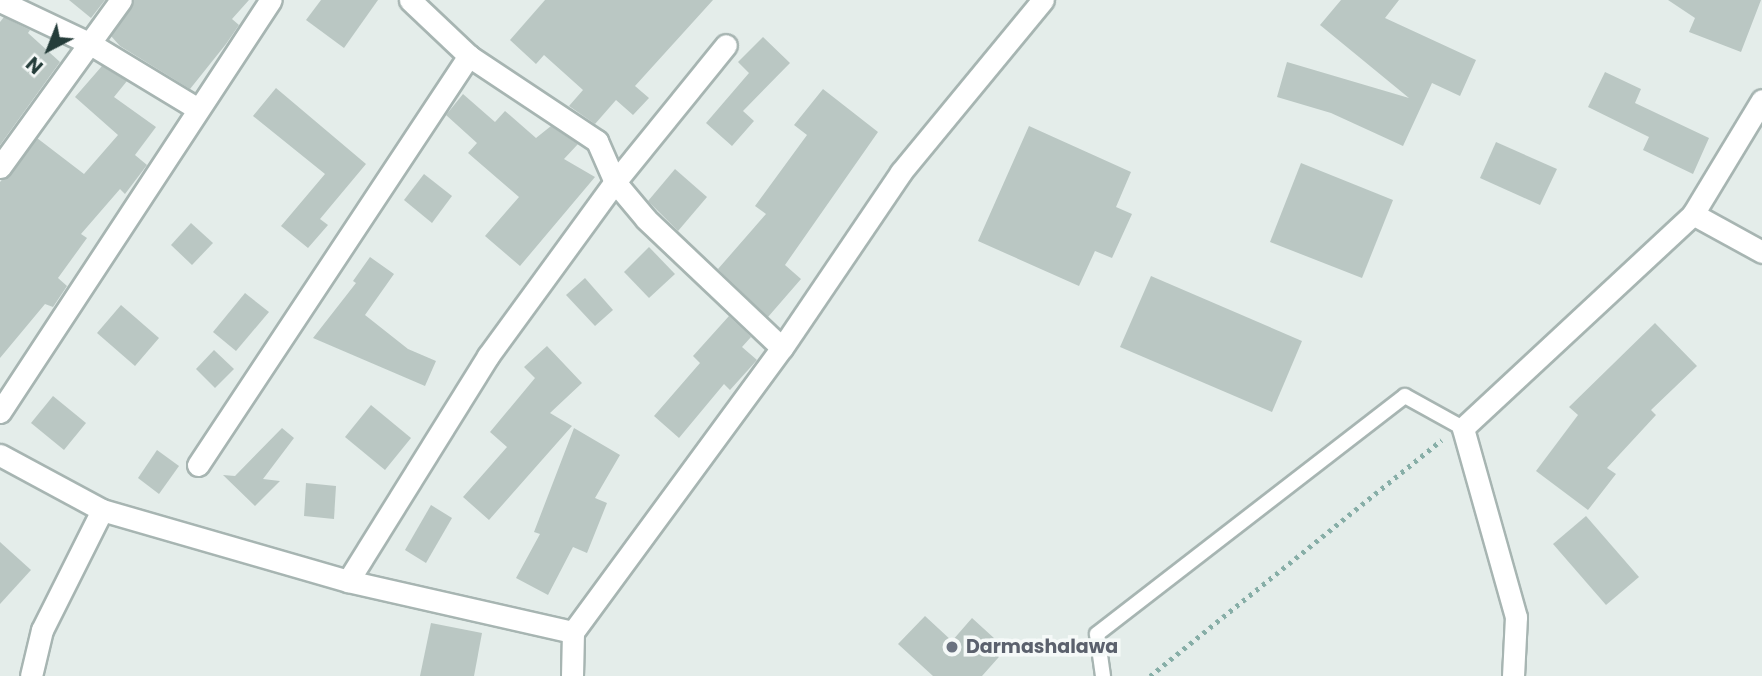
<!DOCTYPE html>
<style>
body{margin:0}
#map{position:relative;width:1762px;height:676px;overflow:hidden;background:#e4edea;font-family:Poppins,sans-serif}
div>[style]{position:absolute}
.building>*{inset:0;background:#bac7c3}
.path>*{height:4.5px;margin-top:-2.25px;transform-origin:0;background:repeating-linear-gradient(90deg,#87aea7 0 3.5px,transparent 0 8.5px)}
.roads{filter:drop-shadow(2px 0 #a7b5b2) drop-shadow(-2px 0 #a7b5b2) drop-shadow(0 2px #a7b5b2) drop-shadow(0 -2px #a7b5b2)}
.service>*{height:14px;margin:-7px;padding:0 7px;transform-origin:7px;border-radius:7px;background:#fff}
.minor>*{height:21px;margin:-10.5px;padding:0 10.5px;transform-origin:10.5px;border-radius:10.5px;background:#fff}
.tertiary>*{height:21px;margin:-10.5px;padding:0 10.5px;transform-origin:10.5px;border-radius:10.5px;background:#fff}
.dots>*{width:19px;height:19px;translate:-50% -50%;box-sizing:border-box;border:4px solid #f5f9f8;border-radius:50%}
span{translate:-50% -50%;white-space:nowrap;text-align:center;line-height:1.15;-webkit-text-stroke:7px #f5f9f8;paint-order:stroke}
.worship-label{font-size:19px;color:#5b616d;font-weight:700}
.left{translate:0 -50%;text-align:left}
.north{position:absolute;left:14px;top:14px;width:70px;height:70px;-webkit-text-stroke:5px #f5f9f8;paint-order:stroke;rotate:222deg;font-size:19px;font-weight:700;line-height:28px;text-align:center;color:#253d3a}
.north::after{content:'';display:block;margin:auto;width:24px;height:32px;background:#253d3a;clip-path:polygon(50% 0,100% 100%,50% 72%,0 100%)}
</style>
<div id="map">
<div class="building">
<i style="clip-path:polygon(69px 0,105px 0,91px 18px)"></i>
<i style="clip-path:polygon(134px 0,249px 0,232px 19px,239px 25px,226px 44px,190px 89px,120px 46px,111px 36px)"></i>
<i style="clip-path:polygon(321px 0,378px 0,344px 48px,306px 20px)"></i>
<i style="clip-path:polygon(545px 0,713px 0,635px 86px,649px 98px,633px 115px,616px 100px,595px 124px,569px 106px,583px 90px,544px 55px,536px 64px,510px 40px)"></i>
<i style="clip-path:polygon(1341px 0,1399px 0,1385px 18px,1476px 60px,1460px 96px,1432px 83px,1403px 146px,1331px 113px,1277px 97px,1287px 62px,1409px 98px,1320px 25px)"></i>
<i style="clip-path:polygon(1668px 0,1761px 0,1741px 52px,1689px 32px,1695px 18px)"></i>
<i style="clip-path:polygon(4px 17px,30px 30px,28px 33px,60px 62px,0 145px,0 22px)"></i>
<i style="clip-path:polygon(763px 37px,790px 63px,743px 111px,754px 121px,732px 146px,706px 123px,749px 73px,738px 62px)"></i>
<i style="clip-path:polygon(102px 66px,127px 81px,114px 97px,156px 127px,135px 155px,147px 165px,125px 194px,120px 189px,81px 234px,87px 238px,58px 278px,67px 286px,53px 307px,45px 304px,0 358px,0 182px,37px 138px,84px 174px,118px 135px,75px 97px)"></i>
<i style="clip-path:polygon(1605px 72px,1641px 89px,1635px 103px,1709px 138px,1693px 174px,1643px 150px,1649px 137px,1588px 107px)"></i>
<i style="clip-path:polygon(276px 88px,366px 164px,320px 219px,328px 225px,308px 248px,281px 226px,325px 174px,253px 116px)"></i>
<i style="clip-path:polygon(823px 89px,878px 132px,785px 265px,801px 279px,768px 317px,718px 269px,766px 214px,755px 206px,807px 135px,794px 125px)"></i>
<i style="clip-path:polygon(463px 94px,495px 122px,505px 111px,536px 138px,551px 126px,578px 144px,564px 159px,595px 177px,520px 266px,485px 236px,519px 197px,468px 153px,477px 143px,446px 115px)"></i>
<i style="clip-path:polygon(1029px 126px,1131px 172px,1116px 207px,1132px 214px,1112px 258px,1095px 251px,1079px 286px,978px 241px)"></i>
<i style="clip-path:polygon(1496px 142px,1557px 169px,1540px 205px,1480px 178px)"></i>
<i style="clip-path:polygon(1301px 163px,1393px 200px,1362px 278px,1270px 242px)"></i>
<i style="clip-path:polygon(675px 169px,707px 197px,678px 231px,648px 201px)"></i>
<i style="clip-path:polygon(424px 174px,452px 196px,432px 223px,404px 200px)"></i>
<i style="clip-path:polygon(191px 223px,213px 243px,192px 265px,171px 245px)"></i>
<i style="clip-path:polygon(649px 247px,675px 274px,649px 298px,624px 272px)"></i>
<i style="clip-path:polygon(370px 257px,394px 274px,365px 315px,408px 349px,436px 361px,425px 386px,313px 338px,356px 283px,353px 281px)"></i>
<i style="clip-path:polygon(1151px 276px,1302px 341px,1272px 412px,1120px 347px)"></i>
<i style="clip-path:polygon(585px 278px,613px 310px,595px 326px,566px 295px)"></i>
<i style="clip-path:polygon(245px 293px,269px 312px,236px 351px,213px 332px)"></i>
<i style="clip-path:polygon(121px 305px,159px 338px,135px 366px,97px 333px)"></i>
<i style="clip-path:polygon(729px 316px,751px 337px,742px 347px,757px 360px,730px 390px,724px 384px,679px 438px,654px 416px,700px 363px,693px 356px)"></i>
<i style="clip-path:polygon(1655px 323px,1697px 366px,1651px 410px,1656px 415px,1607px 468px,1616px 474px,1588px 510px,1536px 471px,1578px 415px,1569px 407px)"></i>
<i style="clip-path:polygon(547px 346px,582px 383px,550px 413px,572px 426px,489px 520px,463px 497px,507px 447px,490px 432px,535px 378px,524px 367px)"></i>
<i style="clip-path:polygon(214px 350px,234px 369px,215px 388px,196px 369px)"></i>
<i style="clip-path:polygon(53px 396px,86px 423px,64px 450px,31px 423px)"></i>
<i style="clip-path:polygon(371px 405px,411px 438px,385px 470px,345px 437px)"></i>
<i style="clip-path:polygon(282px 428px,294px 438px,263px 479px,280px 481px,255px 506px,223px 475px,235px 476px)"></i>
<i style="clip-path:polygon(574px 428px,620px 455px,595px 498px,607px 503px,587px 553px,573px 547px,548px 595px,516px 578px,540px 534px,534px 532px)"></i>
<i style="clip-path:polygon(157px 450px,179px 466px,159px 494px,138px 478px)"></i>
<i style="clip-path:polygon(306px 483px,336px 486px,334px 519px,304px 516px)"></i>
<i style="clip-path:polygon(431px 505px,452px 518px,426px 563px,405px 550px)"></i>
<i style="clip-path:polygon(1586px 516px,1639px 577px,1606px 605px,1553px 544px)"></i>
<i style="clip-path:polygon(0 542px,31px 570px,0 604px)"></i>
<i style="clip-path:polygon(925px 616px,952px 641px,972px 618px,1006px 649px,982px 676px,933px 676px,898px 644px)"></i>
<i style="clip-path:polygon(431px 623px,482px 633px,474px 676px,420px 676px)"></i>
</div>
<div class="path">
<i style="left:1150px;top:676px;width:375px;rotate:-39deg"></i>
</div>
<div class="roads">
<div class="service">
<i style="left:1103px;top:676px;width:42px;rotate:-98.1deg"></i>
<i style="left:1097px;top:634px;width:389px;rotate:-37.7deg"></i>
<i style="left:1405px;top:396px;width:66px;rotate:28.9deg"></i>
</div>
<div class="minor">
<i style="left:410px;top:0;width:81px;rotate:43.5deg"></i>
<i style="left:469px;top:56px;width:154px;rotate:33.6deg"></i>
<i style="left:597px;top:141px;width:45px;rotate:66.3deg"></i>
<i style="left:615px;top:182px;width:48px;rotate:50deg"></i>
<i style="left:646px;top:219px;width:187px;rotate:43.5deg"></i>
<i style="left:0;top:1px;width:98px;rotate:25.3deg"></i>
<i style="left:89px;top:43px;width:127px;rotate:31.2deg"></i>
<i style="left:0;top:167px;width:206px;rotate:-54.1deg"></i>
<i style="left:1693px;top:214px;width:79px;rotate:28.8deg"></i>
<i style="left:0;top:412px;width:493px;rotate:-56.7deg"></i>
<i style="left:0;top:455px;width:116px;rotate:28.3deg"></i>
<i style="left:102px;top:510px;width:256px;rotate:16.1deg"></i>
<i style="left:348px;top:581px;width:231px;rotate:12.8deg"></i>
<i style="left:573px;top:632px;width:353px;rotate:-53.7deg"></i>
<i style="left:782px;top:348px;width:212px;rotate:-55.9deg"></i>
<i style="left:901px;top:172px;width:223px;rotate:-50.5deg"></i>
<i style="left:198px;top:465px;width:491px;rotate:-56.5deg"></i>
<i style="left:348px;top:581px;width:265px;rotate:-58.1deg"></i>
<i style="left:488px;top:356px;width:215px;rotate:-53.9deg"></i>
<i style="left:615px;top:182px;width:176px;rotate:-51deg"></i>
<i style="left:31px;top:676px;width:47px;rotate:-76.6deg"></i>
<i style="left:42px;top:630px;width:134px;rotate:-63.4deg"></i>
<i style="left:572px;top:676px;width:44px;rotate:-88.7deg"></i>
</div>
<div class="tertiary">
<i style="left:1513px;top:676px;width:59px;rotate:-87.1deg"></i>
<i style="left:1516px;top:617px;width:196px;rotate:-105.7deg"></i>
<i style="left:1463px;top:428px;width:314px;rotate:-42.9deg"></i>
<i style="left:1693px;top:214px;width:133px;rotate:-58.8deg"></i>
</div>
</div>
<div class="dots">
<i style="left:952px;top:647px;background:#6b7280"></i>
</div>
<div class="worship-label">
<span class="left" style="left:966px;top:647px">Darmashalawa</span>
</div>
<div class="north">N</div>
</div>
